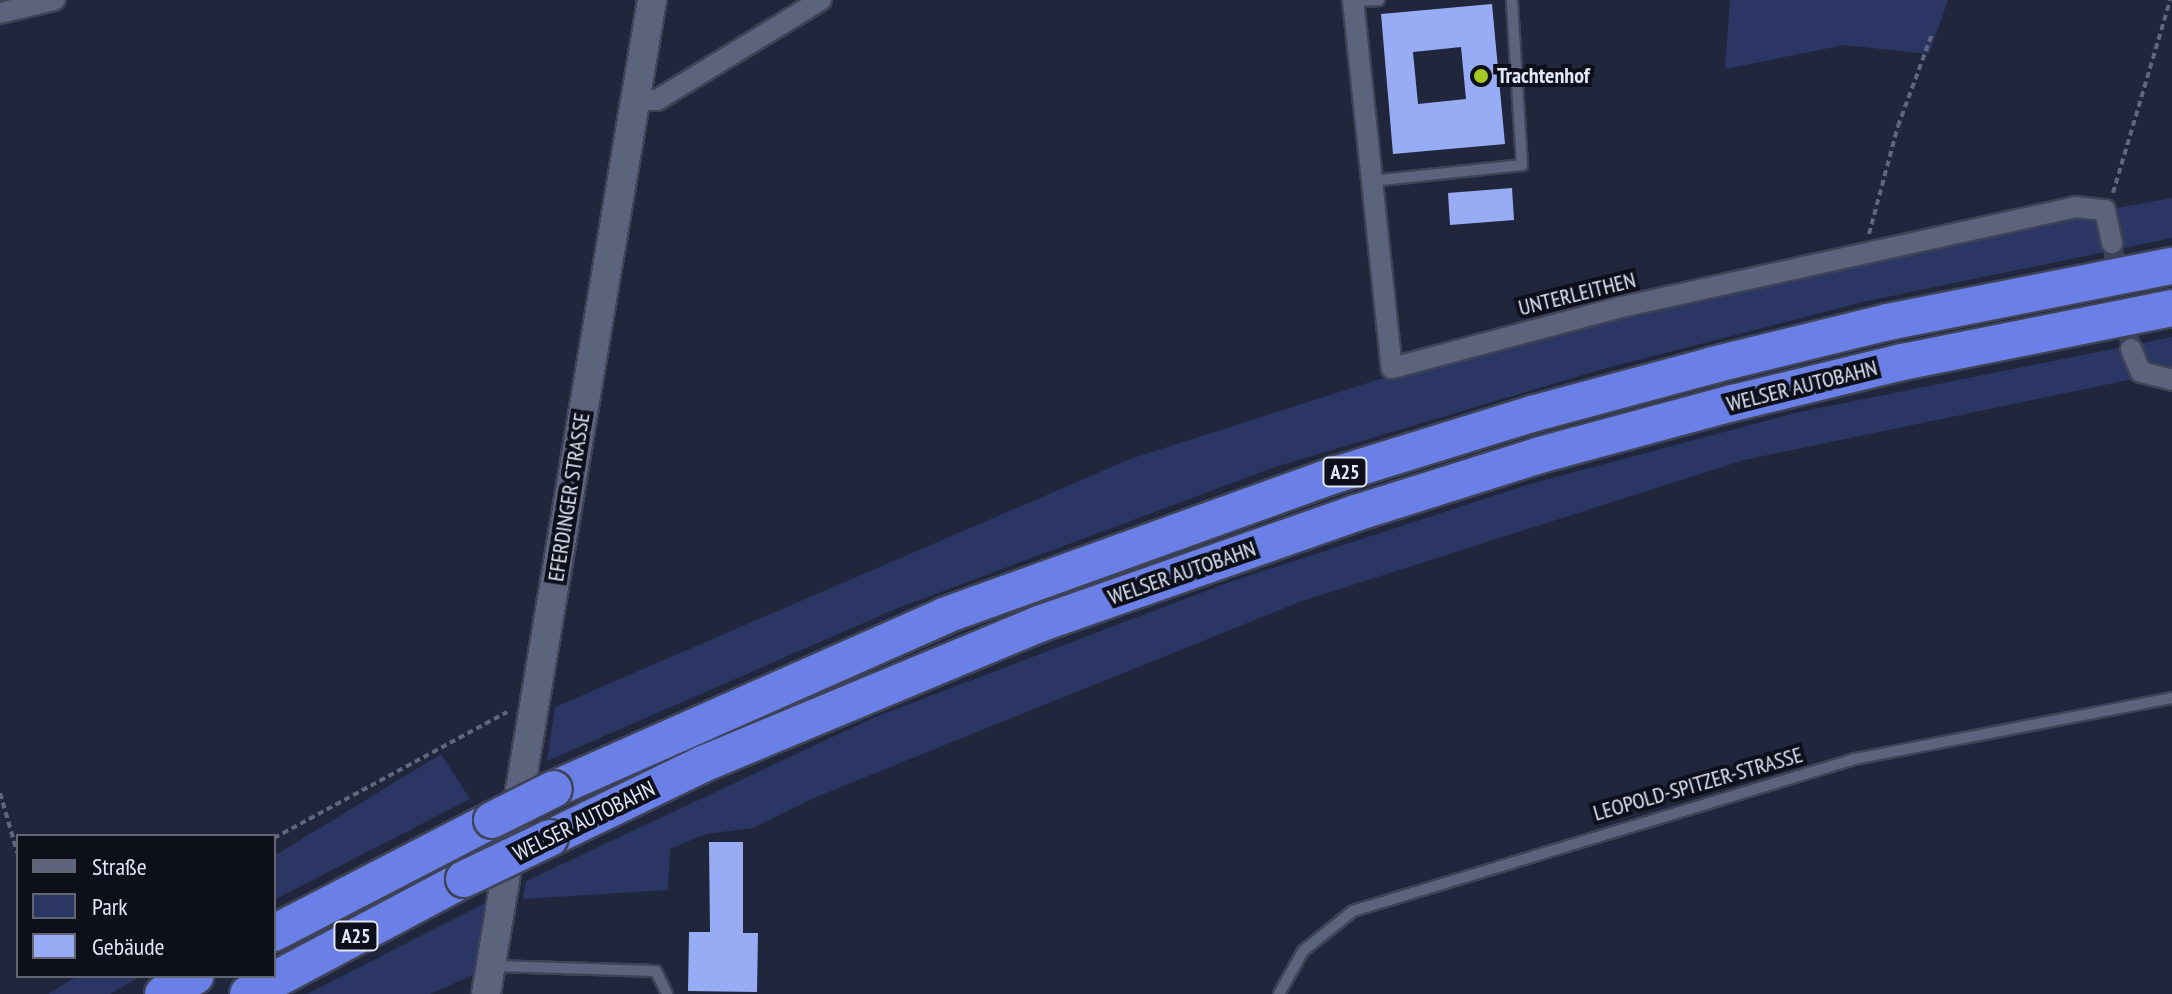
<!DOCTYPE html>
<meta charset="utf-8">
<style>
body{margin:0}
#map{position:relative;width:2172px;height:994px;overflow:hidden;background:#20263c;font-family:"PT Sans Narrow",sans-serif}
div>[style]{position:absolute}
.green>*{inset:0;background:#2c3664}
.stream>*{height:6px;margin:-3px;padding:0 3px;transform-origin:3px;border-radius:3px;background:#0b0a48}
.building>*{inset:0;background:#98acf6}
.street-tunnel>*{height:20px;margin-top:-10px;transform-origin:0;background:repeating-linear-gradient(90deg,#3d4358 0 20px,transparent 0 30px)}
.path>*{height:4px;margin-top:-2px;transform-origin:0;background:repeating-linear-gradient(90deg,#61677a 0 6px,transparent 0 10px)}
.roads{filter:drop-shadow(2px 0 #3e4356) drop-shadow(-2px 0 #3e4356) drop-shadow(0 2px #3e4356) drop-shadow(0 -2px #3e4356)}
.lane>*{height:10px;margin:-5px;padding:0 5px;transform-origin:5px;border-radius:5px;background:#5c637d}
.street>*{height:20px;margin:-10px;padding:0 10px;transform-origin:10px;border-radius:10px;background:#5c637d}
.secondary>*{height:28px;margin:-14px;padding:0 14px;transform-origin:14px;border-radius:14px;background:#5c637d}
.highway>*{height:36px;margin:-18px;padding:0 18px;transform-origin:18px;border-radius:18px;background:#6b80e7}
.bridges{filter:drop-shadow(2px 0 #3e4356) drop-shadow(-2px 0 #3e4356) drop-shadow(0 2px #3e4356) drop-shadow(0 -2px #3e4356)}
.highway-bridge>*{height:36px;margin:-18px;padding:0 18px;transform-origin:18px;border-radius:18px;background:#6b80e7}
.dots>*{width:22px;height:22px;translate:-50% -50%;box-sizing:border-box;border:4px solid #0d101a;border-radius:50%}
span{translate:-50% -50%;white-space:nowrap;text-align:center;line-height:1.15;-webkit-text-stroke:8px #0d101a;paint-order:stroke}
.shield-label span{padding:2px 6px;background:#0d101a;border:2px solid;border-radius:6px;-webkit-text-stroke-width:0}
.shield-label{font-size:20px;color:#e2e7f6;font-weight:700}
.poi-label{font-size:22px;color:#e2e7f6;font-weight:700}
.left{translate:0 -50%;text-align:left}
.street-label{font-size:22px;color:#e2e7f6}
.legend{position:absolute;left:16px;top:834px;width:260px;height:144px;box-sizing:border-box;background:#0d101a;border:2px solid #626672;margin:0;padding:10px 14px;list-style:none;font-size:24px;color:#e2e7f6}
.legend li{display:flex;align-items:center;gap:16px;height:40px}
.legend b{width:40px;border:2px solid #626672}
</style>
<div id="map">
<div class="green">
<i style="clip-path:polygon(1730px 0,1948px 0,1929px 54px,1844px 45px,1725px 69px)"></i>
<i style="clip-path:polygon(2172px 198px,2172px 238px,1863px 302px,1603px 369px,1275px 467px,898px 608px,547px 761px,555px 707px,1130px 459px,1380px 379px,1674px 301px,1944px 239px)"></i>
<i style="clip-path:polygon(2172px 337px,2172px 371px,1744px 460px,1299px 602px,816px 797px,753px 828px,706px 834px,670px 849px,668px 890px,523px 899px,526px 881px,875px 717px,1227px 583px,1530px 484px,1795px 413px)"></i>
<i style="clip-path:polygon(441px 754px,470px 799px,274px 900px,274px 856px)"></i>
<i style="clip-path:polygon(487px 902px,475px 974px,430px 994px,307px 994px)"></i>
<i style="clip-path:polygon(78px 976px,141px 976px,110px 994px,48px 994px)"></i>
</div>
<div class="stream">
<i style="left:0;top:2px;width:6px;rotate:-18deg"></i>
</div>
<div class="building">
<i style="clip-path:polygon(evenodd,1492px 4px,1505px 144px,1393px 154px,1381px 14px,1492px 4px,1461px 47px,1466px 99px,1418px 104px,1413px 52px,1461px 47px)"></i>
<i style="clip-path:polygon(1512px 188px,1514px 220px,1450px 225px,1448px 193px)"></i>
<i style="clip-path:polygon(709px 842px,743px 842px,743px 933px,758px 933px,757px 992px,688px 991px,689px 932px,710px 932px)"></i>
</div>
<div class="street-tunnel">
<i style="left:2112px;top:243px;width:108px;rotate:79.8deg"></i>
</div>
<div class="path">
<i style="left:2113px;top:193px;width:201px;rotate:-73.5deg"></i>
<i style="left:1869px;top:234px;width:112px;rotate:-75deg"></i>
<i style="left:1898px;top:126px;width:98px;rotate:-69.7deg"></i>
<i style="left:0;top:793px;width:65px;rotate:73.8deg"></i>
<i style="left:274px;top:838px;width:265px;rotate:-28.4deg"></i>
</div>
<div class="roads">
<div class="lane">
<i style="left:1353px;top:1px;width:26px;rotate:-2deg"></i>
<i style="left:1372px;top:181px;width:151px;rotate:-6.1deg"></i>
<i style="left:1522px;top:165px;width:165px;rotate:-93.5deg"></i>
<i style="left:493px;top:966px;width:163px;rotate:1.8deg"></i>
<i style="left:656px;top:971px;width:25px;rotate:64deg"></i>
<i style="left:1279px;top:994px;width:49px;rotate:-60.8deg"></i>
<i style="left:1303px;top:951px;width:64px;rotate:-38.7deg"></i>
<i style="left:1353px;top:911px;width:525px;rotate:-16.85deg"></i>
<i style="left:1855px;top:759px;width:323px;rotate:-10.9deg"></i>
</div>
<div class="street">
<i style="left:1353px;top:0;width:370px;rotate:84deg"></i>
<i style="left:1392px;top:368px;width:233px;rotate:-14.9deg"></i>
<i style="left:1617px;top:308px;width:469px;rotate:-12.4deg"></i>
<i style="left:2075px;top:207px;width:30px;rotate:6deg"></i>
<i style="left:2105px;top:210px;width:34px;rotate:78deg"></i>
<i style="left:0;top:13px;width:56px;rotate:-13.5deg"></i>
<i style="left:634px;top:100px;width:23px"></i>
<i style="left:657px;top:100px;width:192px;rotate:-31.4deg"></i>
<i style="left:2131px;top:349px;width:25px;rotate:67deg"></i>
<i style="left:2141px;top:372px;width:32px;rotate:14deg"></i>
</div>
<div class="secondary">
<i style="left:486px;top:994px;width:1008px;rotate:-80.52deg"></i>
</div>
<div class="highway">
<i style="left:554px;top:789px;width:429px;rotate:-23.9deg"></i>
<i style="left:946px;top:615px;width:417px;rotate:-19.8deg"></i>
<i style="left:1338px;top:474px;width:203px;rotate:-17.2deg"></i>
<i style="left:1532px;top:414px;width:188px;rotate:-15.1deg"></i>
<i style="left:1713px;top:365px;width:180px;rotate:-13.8deg"></i>
<i style="left:1888px;top:322px;width:289px;rotate:-11.2deg"></i>
<i style="left:550px;top:838px;width:170px;rotate:-25.8deg"></i>
<i style="left:703px;top:764px;width:364px;rotate:-22.6deg"></i>
<i style="left:1039px;top:624px;width:336px;rotate:-19.3deg"></i>
<i style="left:1356px;top:513px;width:193px;rotate:-17.5deg"></i>
<i style="left:1540px;top:455px;width:200px;rotate:-15.1deg"></i>
<i style="left:1733px;top:403px;width:174px;rotate:-13.6deg"></i>
<i style="left:1902px;top:362px;width:275px;rotate:-11.3deg"></i>
<i style="left:274px;top:933px;width:246px;rotate:-27.4deg"></i>
<i style="left:163px;top:994px;width:37px;rotate:-29deg"></i>
<i style="left:248px;top:994px;width:245px;rotate:-28deg"></i>
</div>
</div>
<div class="bridges">
<div class="highway-bridge">
<i style="left:492px;top:820px;width:69px;rotate:-26.6deg"></i>
<i style="left:464px;top:879px;width:95px;rotate:-25.5deg"></i>
</div>
</div>
<div class="dots">
<i style="left:1481px;top:76px;background:#a4c824"></i>
</div>
<div class="shield-label">
<span style="left:1345px;top:472px">A25</span>
<span style="left:356px;top:936px">A25</span>
</div>
<div class="poi-label">
<span class="left" style="left:1497px;top:76px">Trachtenhof</span>
</div>
<div class="street-label">
<span style="left:1577px;top:294px;rotate:-14deg">UNTERLEITHEN</span>
<span style="left:1802px;top:386px;rotate:-14deg">WELSER AUTOBAHN</span>
<span style="left:569px;top:497px;rotate:-81deg">EFERDINGER STRASSE</span>
<span style="left:1182px;top:573px;rotate:-19deg">WELSER AUTOBAHN</span>
<span style="left:1698px;top:784px;rotate:-16deg">LEOPOLD-SPITZER-STRASSE</span>
<span style="left:584px;top:821px;rotate:-26deg">WELSER AUTOBAHN</span>
</div>
<ul class="legend">
<li><b style="height:10px;background:#5c637d"></b>Straße</li>
<li><b style="height:22px;background:#2c3664"></b>Park</li>
<li><b style="height:22px;background:#98acf6"></b>Gebäude</li>
</ul>
</div>
